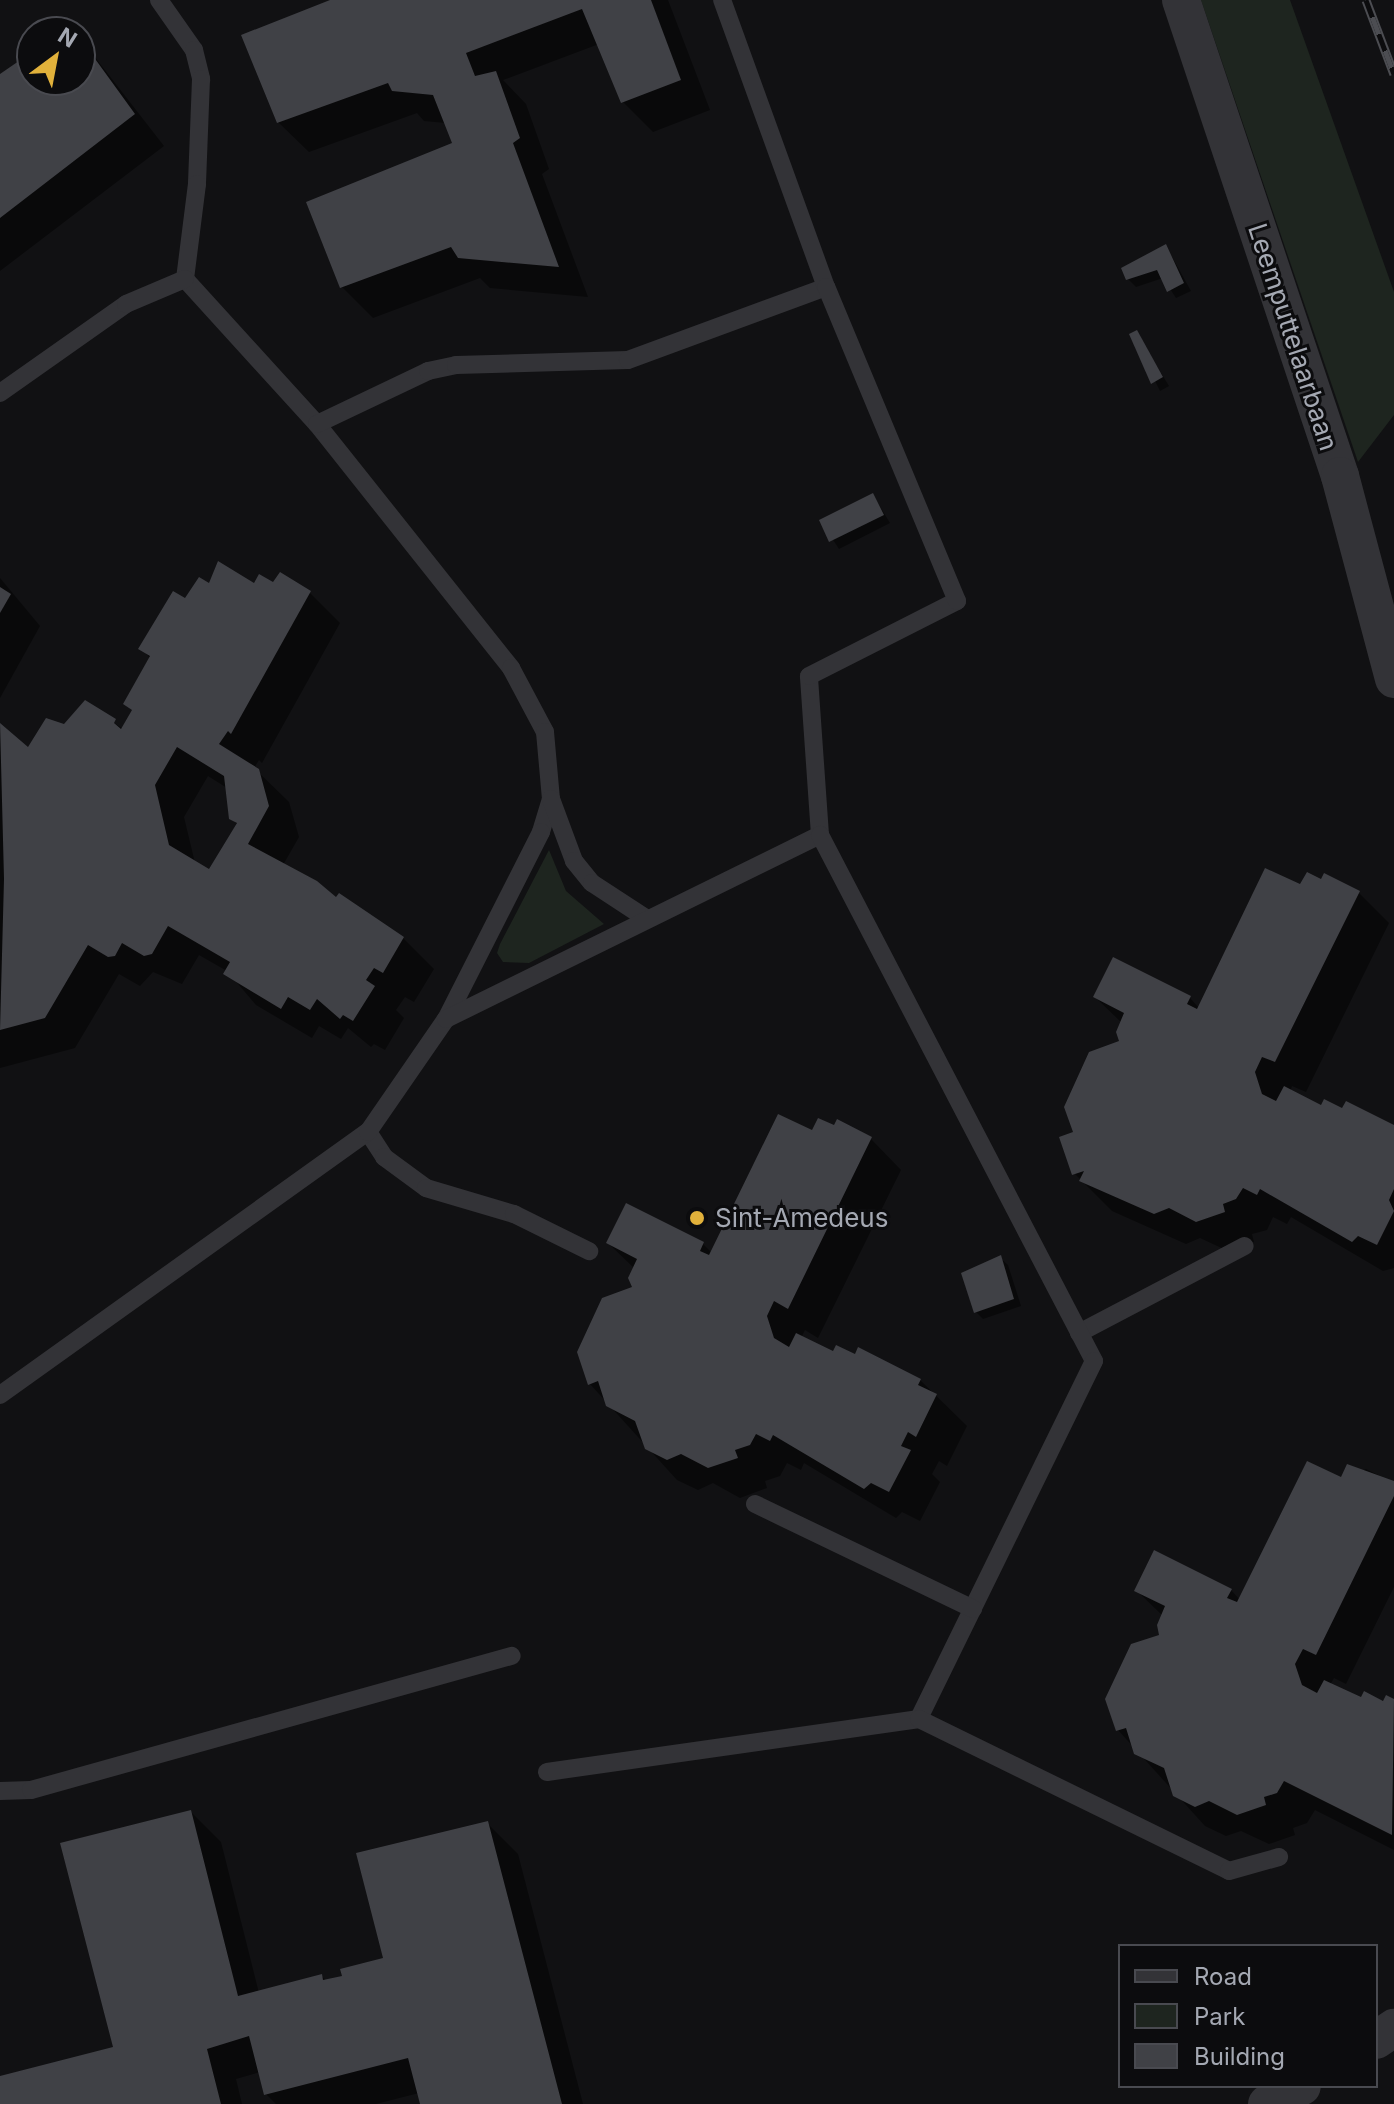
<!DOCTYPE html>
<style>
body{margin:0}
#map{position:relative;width:1394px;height:2104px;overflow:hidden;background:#111113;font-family:Inter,sans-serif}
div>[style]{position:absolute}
.green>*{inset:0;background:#1e251f}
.shadow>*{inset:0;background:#0007}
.building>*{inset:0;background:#404146}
.service>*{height:18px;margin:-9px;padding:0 9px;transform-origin:9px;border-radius:9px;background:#333337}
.minor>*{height:38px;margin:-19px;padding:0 19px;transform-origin:19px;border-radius:19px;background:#333337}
.rail>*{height:9px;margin-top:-4.5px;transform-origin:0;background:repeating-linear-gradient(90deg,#0c0c0e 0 18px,#4c4d52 0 36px);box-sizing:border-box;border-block:2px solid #4c4d52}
.dots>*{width:22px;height:22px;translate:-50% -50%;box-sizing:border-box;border:4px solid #0c0c0e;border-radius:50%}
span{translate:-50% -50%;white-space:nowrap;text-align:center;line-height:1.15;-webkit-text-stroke:6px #0c0c0e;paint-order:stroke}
.street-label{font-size:26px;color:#a4a8b2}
.poi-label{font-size:26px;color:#a4a8b2}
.left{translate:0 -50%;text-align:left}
.legend{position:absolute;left:1118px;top:1944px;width:260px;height:144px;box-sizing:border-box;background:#0c0c0e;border:2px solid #494a50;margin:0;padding:10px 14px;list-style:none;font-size:24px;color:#a4a8b2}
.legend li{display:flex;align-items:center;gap:16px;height:40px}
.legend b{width:40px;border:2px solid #494a50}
.north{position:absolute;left:16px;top:16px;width:80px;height:80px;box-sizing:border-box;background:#0c0c0e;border:2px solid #494a50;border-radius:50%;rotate:32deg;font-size:22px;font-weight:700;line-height:32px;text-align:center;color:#a4a8b2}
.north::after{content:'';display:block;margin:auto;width:28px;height:36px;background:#e1b13b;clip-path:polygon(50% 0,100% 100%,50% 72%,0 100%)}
</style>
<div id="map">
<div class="green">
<i style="clip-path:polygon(1201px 0,1290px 0,1394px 292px,1394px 415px,1358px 462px)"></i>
<i style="clip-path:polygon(549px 850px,566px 891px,604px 924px,529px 963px,503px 962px,497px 953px,500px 944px)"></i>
</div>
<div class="shadow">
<i style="clip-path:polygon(336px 0,668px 0,710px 110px,653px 132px,623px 102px,599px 44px,503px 80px,526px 104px,549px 169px,542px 174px,588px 297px,490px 288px,480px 278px,373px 318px,342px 287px,454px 144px,446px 123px,424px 121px,417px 113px,309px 152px,278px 122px)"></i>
<i style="clip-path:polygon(80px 38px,164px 146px,0 271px,0 76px,32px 54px,32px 80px,80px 80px)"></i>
<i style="clip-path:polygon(1166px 246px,1191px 291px,1176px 298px,1163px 278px,1136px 287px,1128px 279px)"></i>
<i style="clip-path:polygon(1136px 332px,1169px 386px,1160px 391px,1132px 335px)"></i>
<i style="clip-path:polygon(873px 495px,890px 523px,839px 549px,821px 521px)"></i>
<i style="clip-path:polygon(0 578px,40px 626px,0 698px)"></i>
<i style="clip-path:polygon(evenodd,274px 585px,310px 593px,340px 623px,262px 763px,259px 760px,254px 768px,289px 802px,299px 837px,283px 865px,403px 938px,434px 969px,414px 1002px,405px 997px,396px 1010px,404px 1018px,385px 1050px,374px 1044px,371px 1047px,348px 1028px,341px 1039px,319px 1026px,312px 1038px,256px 1005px,227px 971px,199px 955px,182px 984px,153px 972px,140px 986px,119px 974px,75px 1048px,0 1068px,0 726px,29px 750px,65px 727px,85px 703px,123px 729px,134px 712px,125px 704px,151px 659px,141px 648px,186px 601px,210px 586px,274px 585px,208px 776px,227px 788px,231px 818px,238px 825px,210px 871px,195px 863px,184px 817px,208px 776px)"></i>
<i style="clip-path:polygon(1301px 887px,1359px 893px,1389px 923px,1306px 1092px,1292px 1086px,1290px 1092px,1322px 1108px,1394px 1127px,1394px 1268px,1383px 1271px,1291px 1217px,1287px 1224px,1273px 1217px,1267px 1230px,1252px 1234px,1254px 1242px,1228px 1251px,1200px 1238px,1186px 1244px,1112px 1211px,1074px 1173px,1076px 1133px,1122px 1042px,1122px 1023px,1095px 997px,1190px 998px,1199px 1008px)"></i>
<i style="clip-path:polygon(813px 1133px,871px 1139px,901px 1170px,818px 1338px,805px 1330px,801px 1338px,833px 1354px,920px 1380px,967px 1426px,947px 1466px,939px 1461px,932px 1474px,940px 1482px,920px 1521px,902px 1512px,896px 1518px,804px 1463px,801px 1470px,787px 1463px,780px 1476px,765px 1481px,767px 1488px,740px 1498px,713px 1483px,698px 1490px,677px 1480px,590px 1384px,635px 1288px,635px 1269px,608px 1243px,703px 1244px,712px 1253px)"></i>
<i style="clip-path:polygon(1000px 1258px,1008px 1265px,1021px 1306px,983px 1319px,976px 1312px)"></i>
<i style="clip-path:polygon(1366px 1469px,1394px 1483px,1394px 1587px,1346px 1684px,1334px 1678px,1330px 1685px,1361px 1700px,1394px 1701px,1394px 1850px,1315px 1810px,1307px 1823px,1293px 1828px,1295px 1835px,1269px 1844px,1241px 1831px,1226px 1836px,1205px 1826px,1118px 1730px,1162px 1636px,1163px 1616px,1136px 1590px,1231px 1590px,1240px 1600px,1342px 1480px)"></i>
<i style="clip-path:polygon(191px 1812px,221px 1842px,259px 1993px,321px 1976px,327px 1981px,344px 1977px,386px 1960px,487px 1823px,518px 1854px,583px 2104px,422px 2104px,419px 2093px,376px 2104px,276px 2104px,266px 2094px,260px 2072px,236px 2079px,242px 2104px,0 2104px,0 2078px,116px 2048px)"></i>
</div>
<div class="building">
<i style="clip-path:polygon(330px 0,651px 0,681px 80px,621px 103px,582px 9px,466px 53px,475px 76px,496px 71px,520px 138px,513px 143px,559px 267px,458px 258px,451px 247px,340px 288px,306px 202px,452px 143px,433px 95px,392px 91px,388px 83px,277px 123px,241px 35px)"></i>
<i style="clip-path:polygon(80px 38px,135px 114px,0 218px,0 74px,32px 52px,32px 80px,80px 80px)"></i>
<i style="clip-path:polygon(1166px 244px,1184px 283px,1167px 292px,1157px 270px,1126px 280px,1121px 268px)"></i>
<i style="clip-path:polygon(1137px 330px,1163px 377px,1151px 384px,1129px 334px)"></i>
<i style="clip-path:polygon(873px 493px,884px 515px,829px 542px,819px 520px)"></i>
<i style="clip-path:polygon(evenodd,218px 561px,254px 583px,259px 574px,273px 582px,280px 572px,311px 591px,231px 734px,228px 731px,219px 744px,259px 769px,269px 806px,248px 844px,317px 881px,336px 897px,339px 893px,404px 937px,383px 973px,374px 968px,366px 980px,375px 986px,353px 1021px,343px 1015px,340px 1019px,317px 999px,310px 1010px,288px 997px,281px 1009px,223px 974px,230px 962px,168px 926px,152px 954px,144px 956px,122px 943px,115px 956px,108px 957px,88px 945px,45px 1018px,0 1030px,4px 879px,0 723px,28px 747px,46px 718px,64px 724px,85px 700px,116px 719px,114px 723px,121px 729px,132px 710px,123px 704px,150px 656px,138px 649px,173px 591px,185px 598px,199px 577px,209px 583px,218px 561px,177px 747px,224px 776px,229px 819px,237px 823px,209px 869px,169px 845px,155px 785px,177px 747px)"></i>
<i style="clip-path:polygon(0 587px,11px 594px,0 613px)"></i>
<i style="clip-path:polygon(1265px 868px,1300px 884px,1307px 872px,1321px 879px,1324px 873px,1360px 891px,1275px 1062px,1262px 1057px,1255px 1072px,1262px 1094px,1276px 1101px,1284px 1086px,1321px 1105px,1324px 1099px,1342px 1108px,1346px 1101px,1394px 1125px,1394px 1189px,1389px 1200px,1394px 1211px,1377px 1245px,1358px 1236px,1352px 1242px,1260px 1189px,1257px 1195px,1243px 1188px,1236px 1199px,1223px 1204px,1225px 1212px,1196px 1222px,1169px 1208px,1154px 1214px,1079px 1181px,1084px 1171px,1072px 1175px,1059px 1137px,1073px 1132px,1064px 1107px,1089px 1052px,1119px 1041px,1116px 1032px,1124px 1013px,1093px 997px,1113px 957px,1191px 996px,1187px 1004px,1197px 1009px)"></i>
<i style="clip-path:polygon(778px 1114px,812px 1130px,818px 1118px,834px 1125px,837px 1119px,872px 1137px,788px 1309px,774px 1301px,767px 1316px,774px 1338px,789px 1347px,796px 1333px,833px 1351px,836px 1345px,855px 1354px,858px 1347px,921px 1379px,918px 1385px,937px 1394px,916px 1437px,908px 1432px,901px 1446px,911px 1450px,889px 1492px,871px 1483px,864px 1489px,773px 1435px,770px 1441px,756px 1434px,750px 1445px,735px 1450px,738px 1458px,708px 1468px,681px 1454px,667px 1460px,645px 1449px,635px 1421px,606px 1406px,598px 1381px,588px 1385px,577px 1352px,602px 1298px,632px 1287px,628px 1278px,637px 1259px,606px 1243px,626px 1203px,704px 1242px,700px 1251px,709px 1255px)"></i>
<i style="clip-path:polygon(1001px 1255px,1014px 1299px,974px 1313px,961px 1273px)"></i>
<i style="clip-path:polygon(1307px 1461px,1341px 1477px,1347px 1464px,1394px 1481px,1394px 1496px,1316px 1655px,1303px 1649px,1295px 1664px,1302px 1685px,1317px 1693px,1324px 1680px,1361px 1697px,1364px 1691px,1383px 1701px,1386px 1695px,1394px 1699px,1392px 1835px,1284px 1781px,1277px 1793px,1264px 1797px,1266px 1805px,1237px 1815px,1209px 1801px,1195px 1807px,1173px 1796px,1164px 1768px,1134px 1754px,1126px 1728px,1116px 1731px,1105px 1699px,1131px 1644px,1159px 1635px,1157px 1625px,1165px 1606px,1134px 1591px,1154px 1550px,1232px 1589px,1227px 1598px,1237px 1602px)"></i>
<i style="clip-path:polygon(191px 1810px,238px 1996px,322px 1974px,323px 1980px,342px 1976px,340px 1969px,383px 1958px,356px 1853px,488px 1821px,562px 2104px,420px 2104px,408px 2058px,264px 2095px,249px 2036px,207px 2049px,221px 2104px,0 2104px,0 2076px,113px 2047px,60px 1843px)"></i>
</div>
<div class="service">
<i style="left:159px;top:0;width:61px;rotate:55deg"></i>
<i style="left:194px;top:50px;width:30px;rotate:76deg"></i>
<i style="left:201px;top:79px;width:105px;rotate:92.2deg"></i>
<i style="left:197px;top:184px;width:96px;rotate:97.2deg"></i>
<i style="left:185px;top:279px;width:196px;rotate:47.7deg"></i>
<i style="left:317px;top:424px;width:312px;rotate:51.5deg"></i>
<i style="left:511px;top:668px;width:72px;rotate:62deg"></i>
<i style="left:545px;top:732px;width:67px;rotate:84.9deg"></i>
<i style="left:551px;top:799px;width:34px;rotate:107deg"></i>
<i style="left:541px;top:832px;width:210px;rotate:116.9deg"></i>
<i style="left:0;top:393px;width:154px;rotate:-35.2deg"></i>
<i style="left:126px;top:304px;width:64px;rotate:-23deg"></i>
<i style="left:317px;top:424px;width:123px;rotate:-25.5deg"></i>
<i style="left:428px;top:371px;width:29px;rotate:-12deg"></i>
<i style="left:456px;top:365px;width:172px;rotate:-1.7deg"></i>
<i style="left:628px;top:360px;width:211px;rotate:-20.2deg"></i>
<i style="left:826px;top:287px;width:305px;rotate:-109.9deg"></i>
<i style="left:551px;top:799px;width:66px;rotate:69.6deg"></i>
<i style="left:574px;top:861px;width:28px;rotate:51deg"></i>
<i style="left:592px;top:883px;width:66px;rotate:33.2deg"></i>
<i style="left:820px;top:835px;width:159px;rotate:-94deg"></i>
<i style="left:809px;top:676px;width:166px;rotate:-26.9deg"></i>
<i style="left:957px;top:601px;width:340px;rotate:-112.6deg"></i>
<i style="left:368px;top:1132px;width:30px;rotate:57deg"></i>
<i style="left:384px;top:1157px;width:52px;rotate:36.4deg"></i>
<i style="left:426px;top:1188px;width:92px;rotate:16.5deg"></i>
<i style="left:514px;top:1214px;width:84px;rotate:26.3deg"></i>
<i style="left:1079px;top:1333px;width:187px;rotate:-27.7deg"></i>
<i style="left:0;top:1395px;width:452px;rotate:-35.6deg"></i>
<i style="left:368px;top:1132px;width:137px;rotate:-55.4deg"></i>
<i style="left:446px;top:1019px;width:417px;rotate:-26.2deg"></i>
<i style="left:820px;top:835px;width:593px;rotate:62.48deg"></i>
<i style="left:1094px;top:1361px;width:398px;rotate:116.1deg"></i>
<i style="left:755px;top:1504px;width:242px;rotate:25.7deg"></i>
<i style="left:547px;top:1772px;width:376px;rotate:-8.1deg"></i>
<i style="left:919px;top:1719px;width:345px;rotate:26.1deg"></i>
<i style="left:1229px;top:1871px;width:52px;rotate:-15.6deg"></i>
<i style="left:0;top:1791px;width:31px;rotate:-2deg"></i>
<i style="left:31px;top:1790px;width:499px;rotate:-15.6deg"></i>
</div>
<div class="minor">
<i style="left:1181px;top:0;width:502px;rotate:71.53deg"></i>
<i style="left:1340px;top:476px;width:210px;rotate:75.1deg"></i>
<i style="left:1376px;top:2040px;width:22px;rotate:-34deg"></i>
<i style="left:1267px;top:2104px;width:39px;rotate:-27deg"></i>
</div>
<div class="rail">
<i style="left:1366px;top:0;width:79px;rotate:69.3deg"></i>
</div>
<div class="dots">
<i style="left:697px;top:1218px;background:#e1b13b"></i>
</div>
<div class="street-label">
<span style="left:1293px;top:337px;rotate:72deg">Leemputtelaarbaan</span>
</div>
<div class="poi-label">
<span class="left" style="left:715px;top:1218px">Sint-Amedeus</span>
</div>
<ul class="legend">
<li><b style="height:10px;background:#333337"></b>Road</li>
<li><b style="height:22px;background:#1e251f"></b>Park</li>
<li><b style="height:22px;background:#404146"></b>Building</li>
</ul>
<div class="north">N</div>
</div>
